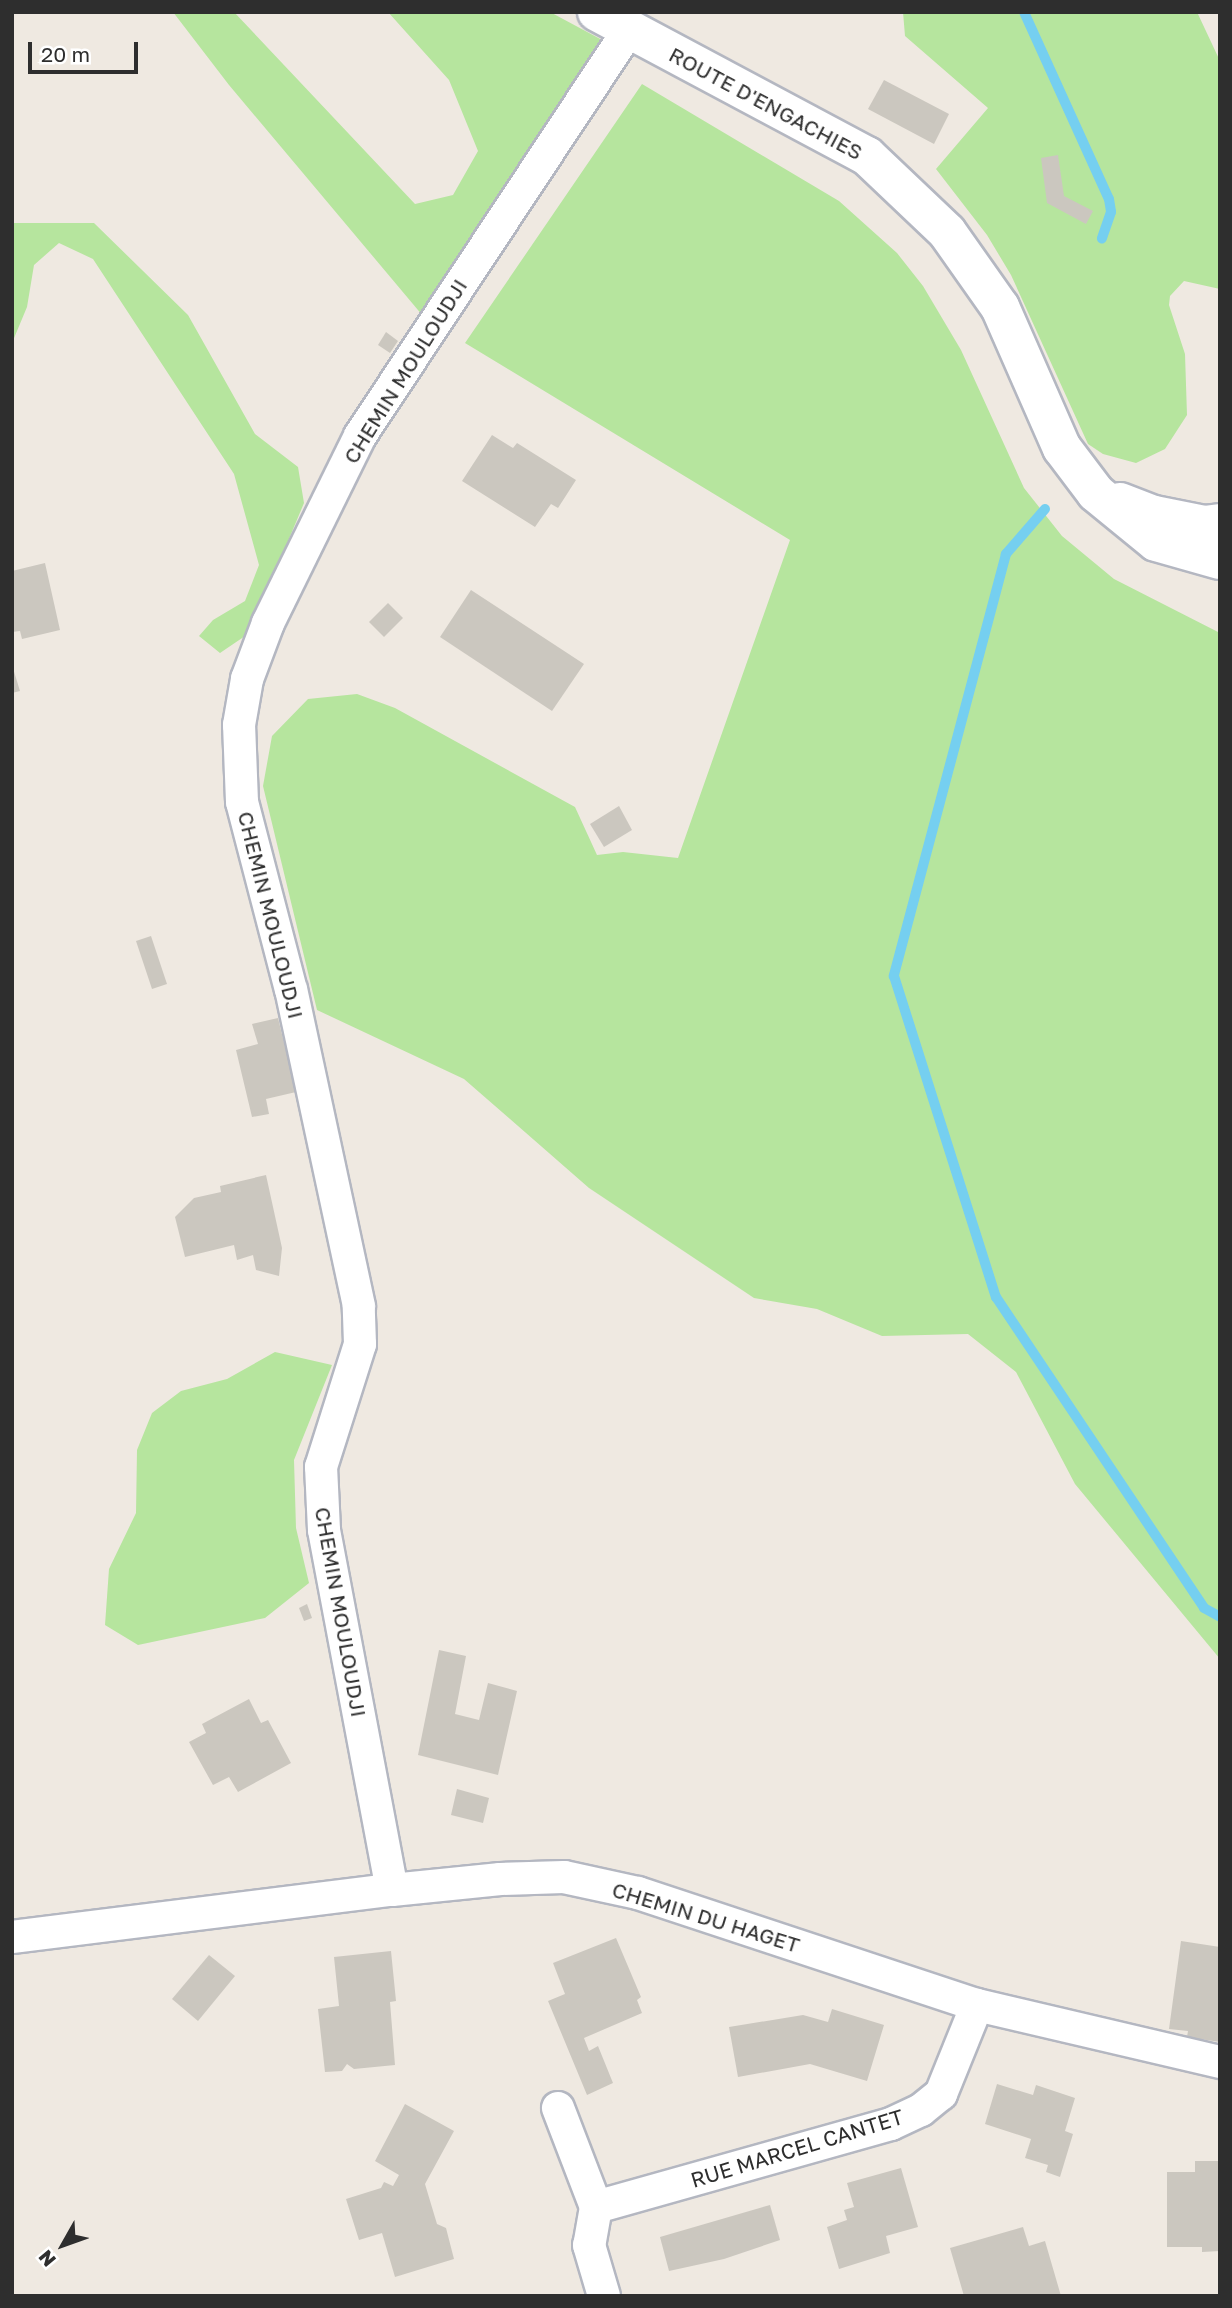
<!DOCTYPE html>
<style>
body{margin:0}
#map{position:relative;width:1232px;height:2308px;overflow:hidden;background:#efe9e1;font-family:"Golos Text",sans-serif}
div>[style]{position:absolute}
.green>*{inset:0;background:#b6e59e}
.stream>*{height:10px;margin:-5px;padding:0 5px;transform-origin:5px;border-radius:5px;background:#75cff0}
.building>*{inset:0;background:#cbc7bf}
.roads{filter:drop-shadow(2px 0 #b4b7c1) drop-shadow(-2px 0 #b4b7c1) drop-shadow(0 2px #b4b7c1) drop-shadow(0 -2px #b4b7c1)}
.minor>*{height:32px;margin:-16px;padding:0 16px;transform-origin:16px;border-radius:16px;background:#fff}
.tertiary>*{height:38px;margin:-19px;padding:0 19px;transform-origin:19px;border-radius:19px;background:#fff}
span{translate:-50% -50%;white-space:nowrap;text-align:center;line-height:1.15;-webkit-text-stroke:5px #fff;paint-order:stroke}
.street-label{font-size:21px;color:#2e2e2e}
.frame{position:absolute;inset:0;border:14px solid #2e2e2e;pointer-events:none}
.north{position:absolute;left:28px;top:2210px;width:70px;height:70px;-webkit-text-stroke:5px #fff;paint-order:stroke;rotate:230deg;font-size:19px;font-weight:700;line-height:28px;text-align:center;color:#2e2e2e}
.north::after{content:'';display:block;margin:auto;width:24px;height:32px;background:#2e2e2e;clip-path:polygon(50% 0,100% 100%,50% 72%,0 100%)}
.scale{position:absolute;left:28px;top:42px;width:110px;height:32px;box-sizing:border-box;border:4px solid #2e2e2e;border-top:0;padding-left:9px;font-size:21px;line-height:24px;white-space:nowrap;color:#2e2e2e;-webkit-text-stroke:5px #fff;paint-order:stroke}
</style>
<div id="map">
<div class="green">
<i style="clip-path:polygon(173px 12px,234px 12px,415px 204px,453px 195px,478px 151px,449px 80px,388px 12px,550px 12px,604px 41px,423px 316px,229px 85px)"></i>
<i style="clip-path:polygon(903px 12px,1197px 12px,1220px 61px,1220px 289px,1184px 281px,1170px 296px,1169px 305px,1185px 354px,1187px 415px,1165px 449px,1136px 463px,1103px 454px,1088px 444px,1011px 275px,987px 235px,936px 169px,988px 108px,905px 36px)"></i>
<i style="clip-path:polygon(642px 84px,839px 201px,897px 253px,923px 286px,961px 350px,1024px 488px,1062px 536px,1114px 579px,1220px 633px,1220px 1659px,1075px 1484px,1016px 1372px,968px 1334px,882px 1336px,817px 1309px,754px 1298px,589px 1188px,464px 1079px,317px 1010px,263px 786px,272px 736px,308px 699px,357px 694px,395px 708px,575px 807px,597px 855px,623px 852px,678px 858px,790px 540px,465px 343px)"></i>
<i style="clip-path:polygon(12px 223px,94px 223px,188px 315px,255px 434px,298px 467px,304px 503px,273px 577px,248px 634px,220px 653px,199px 636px,213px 620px,245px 601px,259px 565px,234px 474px,93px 259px,59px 243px,34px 265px,27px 307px,12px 343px)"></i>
<i style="clip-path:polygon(275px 1352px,332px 1365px,294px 1460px,296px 1528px,309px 1583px,265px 1618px,138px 1645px,105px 1625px,109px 1569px,136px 1513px,137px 1450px,152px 1413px,181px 1391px,227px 1379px)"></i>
</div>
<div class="stream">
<i style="left:1024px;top:12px;width:205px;rotate:65.6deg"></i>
<i style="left:1109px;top:199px;width:13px;rotate:81deg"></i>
<i style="left:1111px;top:212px;width:28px;rotate:109deg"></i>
<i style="left:1045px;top:509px;width:60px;rotate:130.9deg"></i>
<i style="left:1006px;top:554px;width:437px;rotate:104.9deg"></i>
<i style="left:894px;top:976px;width:337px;rotate:72.4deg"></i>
<i style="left:996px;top:1297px;width:374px;rotate:56.2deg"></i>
<i style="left:1204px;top:1608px;width:18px;rotate:29deg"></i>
</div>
<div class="building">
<i style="clip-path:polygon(884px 80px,949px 114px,934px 144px,868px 109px)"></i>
<i style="clip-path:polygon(1058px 155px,1064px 196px,1093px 211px,1086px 224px,1047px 203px,1041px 158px)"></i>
<i style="clip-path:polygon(386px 332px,398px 341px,390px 353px,378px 345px)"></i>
<i style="clip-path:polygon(492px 435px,513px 448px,517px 443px,576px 480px,558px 508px,551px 504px,535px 527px,462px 481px)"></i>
<i style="clip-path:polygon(45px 563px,60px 630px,22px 639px,20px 631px,12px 632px,12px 571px)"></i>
<i style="clip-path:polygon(471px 590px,584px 664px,552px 711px,440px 637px)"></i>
<i style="clip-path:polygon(388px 603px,403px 618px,384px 637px,369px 622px)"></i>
<i style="clip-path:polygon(12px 665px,20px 691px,12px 693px)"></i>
<i style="clip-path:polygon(619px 806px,632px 830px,604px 847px,590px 824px)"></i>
<i style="clip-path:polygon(151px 936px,167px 984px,152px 989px,136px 941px)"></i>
<i style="clip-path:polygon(278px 1018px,296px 1092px,266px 1099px,269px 1114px,252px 1117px,236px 1050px,258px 1044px,252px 1024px)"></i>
<i style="clip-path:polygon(266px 1175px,282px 1248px,279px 1276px,256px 1270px,253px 1255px,237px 1260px,234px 1245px,185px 1257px,175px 1217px,194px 1198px,221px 1192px,220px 1186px)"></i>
<i style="clip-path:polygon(307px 1604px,312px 1618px,304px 1621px,299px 1608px)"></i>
<i style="clip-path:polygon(439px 1650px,466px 1656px,455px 1714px,479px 1720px,488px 1683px,517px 1691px,498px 1775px,418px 1755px)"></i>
<i style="clip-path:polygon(249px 1699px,261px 1723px,268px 1720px,291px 1763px,238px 1792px,229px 1777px,213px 1785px,189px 1742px,206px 1733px,202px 1724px)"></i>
<i style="clip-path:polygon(457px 1789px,489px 1798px,483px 1823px,451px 1815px)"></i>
<i style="clip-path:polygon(616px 1938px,641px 1997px,637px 2000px,642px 2013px,584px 2038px,589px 2051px,598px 2046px,613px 2083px,587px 2095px,548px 2001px,565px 1994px,553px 1963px)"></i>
<i style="clip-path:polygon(1181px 1941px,1220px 1947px,1220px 2042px,1187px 2037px,1188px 2031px,1169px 2029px)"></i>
<i style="clip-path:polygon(391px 1951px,396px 2001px,390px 2002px,395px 2065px,354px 2069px,347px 2064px,342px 2071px,325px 2072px,318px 2009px,339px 2006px,334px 1957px)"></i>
<i style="clip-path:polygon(209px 1955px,235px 1976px,198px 2021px,172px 1999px)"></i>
<i style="clip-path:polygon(832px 2009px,884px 2025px,867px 2081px,810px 2064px,738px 2077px,729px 2027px,803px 2015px,828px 2022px)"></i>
<i style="clip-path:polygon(997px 2084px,1033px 2095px,1036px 2085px,1075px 2098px,1065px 2131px,1073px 2134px,1060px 2177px,1046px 2172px,1048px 2165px,1025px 2158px,1031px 2139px,985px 2124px)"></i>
<i style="clip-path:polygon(405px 2104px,454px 2131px,425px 2184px,437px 2224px,446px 2228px,454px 2259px,395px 2277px,382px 2233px,359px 2240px,346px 2199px,381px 2188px,384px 2182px,393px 2186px,399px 2175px,375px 2161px)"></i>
<i style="clip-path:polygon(1195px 2161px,1220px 2161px,1220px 2251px,1202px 2252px,1202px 2247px,1167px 2247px,1167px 2172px,1195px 2172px)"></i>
<i style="clip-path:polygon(901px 2168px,918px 2227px,886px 2236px,890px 2253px,839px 2269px,827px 2227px,847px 2220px,844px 2210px,854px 2207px,847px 2183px)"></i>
<i style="clip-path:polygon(770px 2205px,780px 2240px,724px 2259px,669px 2271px,660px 2237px)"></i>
<i style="clip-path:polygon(1023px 2227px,1029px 2246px,1045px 2241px,1061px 2296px,964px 2296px,950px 2248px)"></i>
</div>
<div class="roads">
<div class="minor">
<i style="left:392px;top:1890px;width:366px;rotate:-100.7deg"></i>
<i style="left:324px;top:1530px;width:63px;rotate:-92.7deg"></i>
<i style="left:321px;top:1467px;width:129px;rotate:-72.4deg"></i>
<i style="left:360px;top:1344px;width:38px;rotate:-92deg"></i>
<i style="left:359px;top:1306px;width:323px;rotate:-102.1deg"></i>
<i style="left:291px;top:990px;width:194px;rotate:-104.6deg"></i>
<i style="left:242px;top:802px;width:77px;rotate:-92.2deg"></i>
<i style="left:239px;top:725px;width:47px;rotate:-80.1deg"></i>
<i style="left:247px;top:679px;width:60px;rotate:-69.4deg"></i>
<i style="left:268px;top:623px;width:208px;rotate:-63.8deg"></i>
<i style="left:360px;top:436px;width:488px;rotate:-56.5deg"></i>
<i style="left:12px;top:1937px;width:383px;rotate:-7.1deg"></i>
<i style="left:392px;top:1890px;width:109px;rotate:-5.8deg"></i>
<i style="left:500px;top:1879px;width:64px;rotate:-1.8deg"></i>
<i style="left:564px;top:1877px;width:76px;rotate:12.2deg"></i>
<i style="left:638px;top:1893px;width:357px;rotate:18.3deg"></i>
<i style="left:977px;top:2005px;width:250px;rotate:13.2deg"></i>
<i style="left:558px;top:2108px;width:106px;rotate:69deg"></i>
<i style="left:596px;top:2207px;width:306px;rotate:-15.7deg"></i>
<i style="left:891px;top:2124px;width:33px;rotate:-25deg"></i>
<i style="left:921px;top:2110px;width:26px;rotate:-39deg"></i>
<i style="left:941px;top:2094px;width:96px;rotate:-68deg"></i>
<i style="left:596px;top:2207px;width:39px;rotate:100deg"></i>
<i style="left:589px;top:2245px;width:53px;rotate:73.6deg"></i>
</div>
<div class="tertiary">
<i style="left:597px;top:12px;width:306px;rotate:28.1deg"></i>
<i style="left:867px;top:156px;width:110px;rotate:43.5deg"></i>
<i style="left:947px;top:232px;width:92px;rotate:54.8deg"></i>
<i style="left:1000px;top:307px;width:154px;rotate:66.3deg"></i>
<i style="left:1062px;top:448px;width:56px;rotate:52.9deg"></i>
<i style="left:1096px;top:493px;width:77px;rotate:39.2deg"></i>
<i style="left:1156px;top:542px;width:66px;rotate:15.7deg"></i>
<i style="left:1120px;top:502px;width:36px;rotate:21deg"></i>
<i style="left:1154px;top:515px;width:51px;rotate:11.3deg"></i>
<i style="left:1204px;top:525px;width:16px;rotate:-7deg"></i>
</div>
</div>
<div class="street-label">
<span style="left:766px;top:103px;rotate:28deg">ROUTE D'ENGACHIES</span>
<span style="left:405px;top:371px;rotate:-58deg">CHEMIN MOULOUDJI</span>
<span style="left:271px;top:915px;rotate:76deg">CHEMIN MOULOUDJI</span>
<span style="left:341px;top:1612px;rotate:80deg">CHEMIN MOULOUDJI</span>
<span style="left:706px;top:1917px;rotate:17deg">CHEMIN DU HAGET</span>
<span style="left:797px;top:2148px;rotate:-17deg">RUE MARCEL CANTET</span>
</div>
<div class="frame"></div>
<div class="north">N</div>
<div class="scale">20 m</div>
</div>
